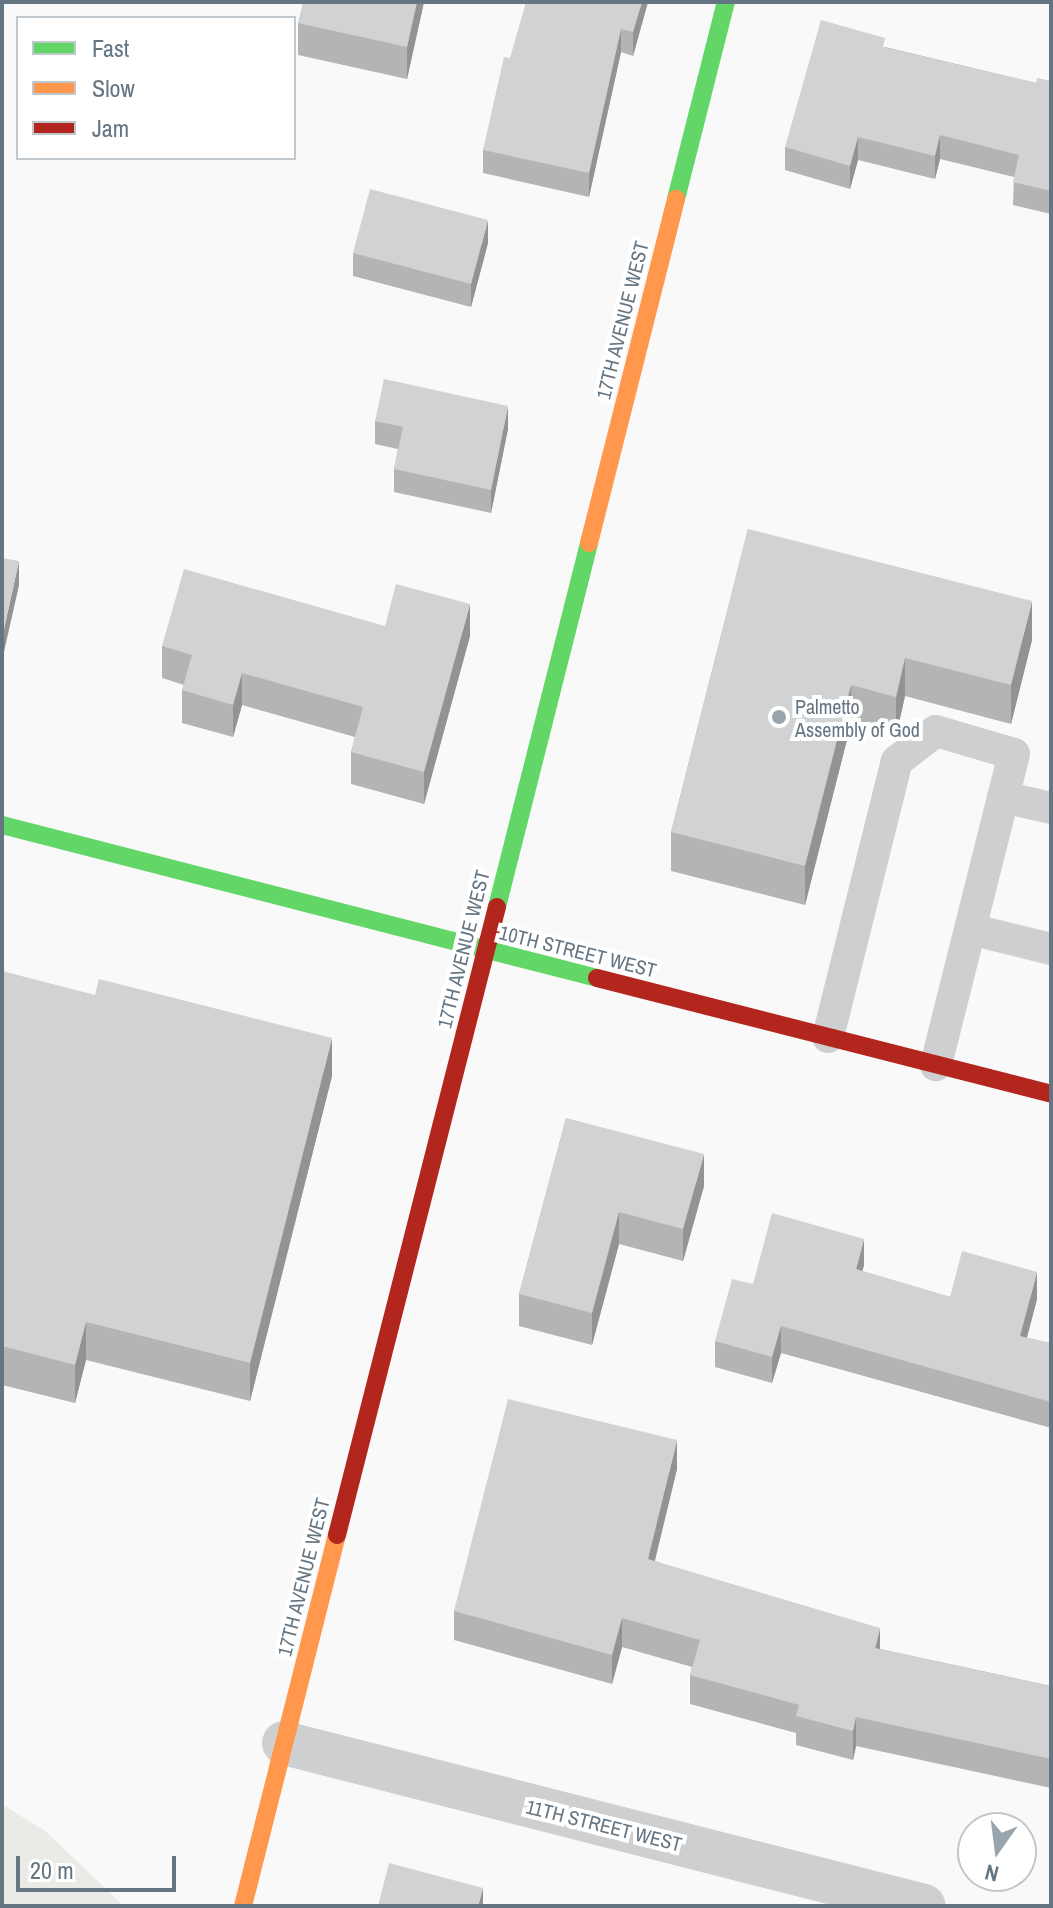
<!DOCTYPE html>
<style>
body{margin:0}
#map{position:relative;width:1053px;height:1908px;overflow:hidden;background:#f9f9f9;font-family:"Archivo Narrow",sans-serif}
div>[style]{position:absolute}
.green>*{inset:0;background:#e8ebe6}
.lane>*{height:32px;margin:-16px;padding:0 16px;transform-origin:16px;border-radius:16px;background:#cecfd0}
.street>*{height:44px;margin:-22px;padding:0 22px;transform-origin:22px;border-radius:22px;background:#cecfd0}
.fast>*{height:18px;margin:-9px;padding:0 9px;transform-origin:9px;border-radius:9px;background:#63d668}
.slow>*{height:18px;margin:-9px;padding:0 9px;transform-origin:9px;border-radius:9px;background:#ff974d}
.jam>*{height:18px;margin:-9px;padding:0 9px;transform-origin:9px;border-radius:9px;background:#b3261e}
.wall>*{inset:0;background:#b3b5b5}
.shaded-wall>*{inset:0;background:#929394}
.building>*{inset:0;background:#d0d2d3}
.dots>*{width:22px;height:22px;translate:-50% -50%;box-sizing:border-box;border:4px solid #fff;border-radius:50%}
span{translate:-50% -50%;white-space:nowrap;text-align:center;line-height:1.15;-webkit-text-stroke:8px #fff;paint-order:stroke}
.street-label{font-size:20px;color:#657683}
.poi-label{font-size:20px;color:#657683}
.left{translate:0 -50%;text-align:left}
.frame{position:absolute;inset:0;border:4px solid #657683;pointer-events:none}
.legend{position:absolute;left:16px;top:16px;width:280px;height:144px;box-sizing:border-box;background:#fff;border:2px solid #c1c8cd;margin:0;padding:10px 14px;list-style:none;font-size:24px;color:#657683}
.legend li{display:flex;align-items:center;gap:16px;height:40px}
.legend b{width:40px;border:2px solid #c1c8cd}
.north{position:absolute;left:957px;top:1812px;width:80px;height:80px;box-sizing:border-box;background:#fff;border:2px solid #c1c8cd;border-radius:50%;rotate:194deg;font-size:22px;font-weight:700;line-height:32px;text-align:center;color:#657683}
.north::after{content:'';display:block;margin:auto;width:28px;height:36px;background:#99a4ac;clip-path:polygon(50% 0,100% 100%,50% 72%,0 100%)}
.scale{position:absolute;left:16px;top:1856px;width:160px;height:36px;box-sizing:border-box;border:4px solid #657683;border-top:0;padding-left:10px;font-size:24px;line-height:28px;white-space:nowrap;color:#657683;-webkit-text-stroke:6px #fff;paint-order:stroke}
</style>
<div id="map">
<div class="green">
<i style="clip-path:polygon(2px 1804px,45px 1831px,124px 1906px,2px 1906px)"></i>
</div>
<div class="lane">
<i style="left:1003px;top:797px;width:49px;rotate:12.9deg"></i>
<i style="left:970px;top:929px;width:83px;rotate:13.9deg"></i>
<i style="left:828px;top:1037px;width:284px;rotate:-76deg"></i>
<i style="left:897px;top:761px;width:49px;rotate:-37.6deg"></i>
<i style="left:936px;top:731px;width:81px;rotate:16.4deg"></i>
<i style="left:1014px;top:754px;width:321px;rotate:104.1deg"></i>
</div>
<div class="street">
<i style="left:284px;top:1743px;width:660px;rotate:14.29deg"></i>
</div>
<div class="fast">
<i style="left:676px;top:199px;width:203px;rotate:-75.8deg"></i>
<i style="left:2px;top:825px;width:614px;rotate:14.42deg"></i>
<i style="left:497px;top:907px;width:375px;rotate:-75.8deg"></i>
</div>
<div class="slow">
<i style="left:589px;top:543px;width:355px;rotate:-75.8deg"></i>
<i style="left:243px;top:1906px;width:383px;rotate:-75.8deg"></i>
</div>
<div class="jam">
<i style="left:597px;top:978px;width:469px;rotate:14.3deg"></i>
<i style="left:337px;top:1535px;width:648px;rotate:-75.71deg"></i>
</div>
<div class="wall">
<i style="clip-path:polygon(424px 2px,407px 79px,298px 55px,298px 23px)"></i>
<i style="clip-path:polygon(648px 2px,633px 56px,621px 52px,589px 197px,483px 173px,483px 150px,510px 58px)"></i>
<i style="clip-path:polygon(885px 47px,1036px 83px,1051px 81px,1051px 214px,1013px 205px,1014px 177px,940px 159px,935px 179px,858px 160px,850px 189px,785px 170px,785px 147px)"></i>
<i style="clip-path:polygon(488px 243px,471px 307px,353px 276px,353px 253px)"></i>
<i style="clip-path:polygon(375px 421px,508px 429px,491px 513px,394px 492px,394px 469px,398px 449px,375px 444px)"></i>
<i style="clip-path:polygon(748px 529px,1032px 640px,1011px 724px,905px 696px,896px 736px,851px 724px,805px 905px,671px 871px,671px 832px)"></i>
<i style="clip-path:polygon(385px 626px,470px 636px,424px 804px,351px 784px,351px 752px,355px 737px,242px 705px,233px 737px,182px 723px,182px 690px,184px 685px,162px 678px,162px 646px)"></i>
<i style="clip-path:polygon(2px 971px,332px 1076px,250px 1401px,86px 1360px,75px 1403px,2px 1385px)"></i>
<i style="clip-path:polygon(566px 1118px,704px 1186px,683px 1261px,619px 1244px,592px 1345px,519px 1326px,519px 1294px)"></i>
<i style="clip-path:polygon(864px 1265px,862px 1271px,950px 1297px,1037px 1299px,1027px 1338px,1051px 1343px,1051px 1428px,781px 1353px,772px 1383px,715px 1367px,715px 1341px,753px 1284px)"></i>
<i style="clip-path:polygon(677px 1469px,655px 1561px,880px 1649px,1051px 1686px,1051px 1788px,856px 1746px,853px 1760px,796px 1745px,796px 1733px,690px 1704px,690px 1675px,692px 1667px,622px 1647px,612px 1684px,454px 1640px,454px 1611px)"></i>
</div>
<div class="shaded-wall">
<i style="clip-path:polygon(417px 2px,424px 2px,407px 79px,407px 47px)"></i>
<i style="clip-path:polygon(642px 2px,648px 2px,633px 56px,633px 32px)"></i>
<i style="clip-path:polygon(621px 29px,621px 52px,589px 197px,589px 173px)"></i>
<i style="clip-path:polygon(940px 135px,940px 159px,935px 179px,935px 156px)"></i>
<i style="clip-path:polygon(858px 137px,858px 160px,850px 189px,850px 166px)"></i>
<i style="clip-path:polygon(488px 220px,488px 243px,471px 307px,471px 284px)"></i>
<i style="clip-path:polygon(508px 406px,508px 429px,491px 513px,491px 490px)"></i>
<i style="clip-path:polygon(19px 561px,19px 585px,2px 661px,2px 638px)"></i>
<i style="clip-path:polygon(1032px 601px,1032px 640px,1011px 724px,1011px 685px)"></i>
<i style="clip-path:polygon(470px 604px,470px 636px,424px 804px,424px 772px)"></i>
<i style="clip-path:polygon(905px 658px,905px 696px,896px 736px,896px 697px)"></i>
<i style="clip-path:polygon(242px 673px,242px 705px,233px 737px,233px 705px)"></i>
<i style="clip-path:polygon(851px 685px,851px 724px,805px 905px,805px 866px)"></i>
<i style="clip-path:polygon(332px 1038px,332px 1076px,250px 1401px,250px 1363px)"></i>
<i style="clip-path:polygon(704px 1154px,704px 1186px,683px 1261px,683px 1229px)"></i>
<i style="clip-path:polygon(619px 1212px,619px 1244px,592px 1345px,592px 1313px)"></i>
<i style="clip-path:polygon(864px 1239px,864px 1265px,856px 1296px,856px 1269px)"></i>
<i style="clip-path:polygon(1037px 1272px,1037px 1299px,1020px 1363px,1020px 1336px)"></i>
<i style="clip-path:polygon(86px 1322px,86px 1360px,75px 1403px,75px 1365px)"></i>
<i style="clip-path:polygon(781px 1326px,781px 1353px,772px 1383px,772px 1357px)"></i>
<i style="clip-path:polygon(677px 1440px,677px 1469px,648px 1588px,648px 1559px)"></i>
<i style="clip-path:polygon(622px 1618px,622px 1647px,612px 1684px,612px 1655px)"></i>
<i style="clip-path:polygon(880px 1628px,880px 1657px,875px 1648px)"></i>
<i style="clip-path:polygon(856px 1717px,856px 1746px,853px 1760px,853px 1731px)"></i>
<i style="clip-path:polygon(483px 1888px,483px 1906px,478px 1906px)"></i>
</div>
<div class="building">
<i style="clip-path:polygon(303px 2px,417px 2px,407px 47px,298px 23px)"></i>
<i style="clip-path:polygon(526px 2px,642px 2px,633px 32px,621px 29px,589px 173px,483px 150px,504px 57px,510px 58px)"></i>
<i style="clip-path:polygon(821px 20px,885px 38px,883px 47px,1036px 83px,1037px 78px,1051px 81px,1051px 191px,1013px 182px,1019px 155px,940px 135px,935px 156px,858px 137px,850px 166px,785px 147px)"></i>
<i style="clip-path:polygon(370px 189px,488px 220px,471px 284px,353px 253px)"></i>
<i style="clip-path:polygon(384px 379px,508px 406px,491px 490px,394px 469px,403px 427px,375px 421px)"></i>
<i style="clip-path:polygon(748px 529px,1032px 601px,1011px 685px,905px 658px,896px 697px,851px 685px,805px 866px,671px 832px)"></i>
<i style="clip-path:polygon(2px 558px,19px 561px,2px 638px)"></i>
<i style="clip-path:polygon(184px 569px,385px 626px,396px 584px,470px 604px,424px 772px,351px 752px,363px 707px,242px 673px,233px 705px,182px 690px,192px 655px,162px 646px)"></i>
<i style="clip-path:polygon(2px 971px,95px 995px,99px 979px,332px 1038px,250px 1363px,86px 1322px,75px 1365px,2px 1346px)"></i>
<i style="clip-path:polygon(566px 1118px,704px 1154px,683px 1229px,619px 1212px,592px 1313px,519px 1294px)"></i>
<i style="clip-path:polygon(772px 1213px,864px 1239px,856px 1269px,950px 1297px,962px 1251px,1037px 1272px,1020px 1336px,1051px 1343px,1051px 1402px,781px 1326px,772px 1357px,715px 1341px,732px 1279px,753px 1284px)"></i>
<i style="clip-path:polygon(508px 1399px,677px 1440px,648px 1559px,880px 1628px,875px 1648px,1051px 1686px,1051px 1759px,856px 1717px,853px 1731px,796px 1716px,799px 1705px,690px 1675px,700px 1640px,622px 1618px,612px 1655px,454px 1611px)"></i>
<i style="clip-path:polygon(389px 1863px,483px 1888px,478px 1906px,378px 1906px)"></i>
</div>
<div class="dots">
<i style="left:779px;top:717px;background:#99a4ac"></i>
</div>
<div class="street-label">
<span style="left:622px;top:320px;rotate:-76deg">17TH AVENUE WEST</span>
<span style="left:463px;top:949px;rotate:-76deg">17TH AVENUE WEST</span>
<span style="left:578px;top:951px;rotate:14deg">10TH STREET WEST</span>
<span style="left:303px;top:1577px;rotate:-76deg">17TH AVENUE WEST</span>
<span style="left:604px;top:1825px;rotate:14deg">11TH STREET WEST</span>
</div>
<div class="poi-label">
<span class="left" style="left:795px;top:718px">Palmetto<br>Assembly of God</span>
</div>
<div class="frame"></div>
<ul class="legend">
<li><b style="height:10px;background:#63d668"></b>Fast</li>
<li><b style="height:10px;background:#ff974d"></b>Slow</li>
<li><b style="height:10px;background:#b3261e"></b>Jam</li>
</ul>
<div class="north">N</div>
<div class="scale">20 m</div>
</div>
